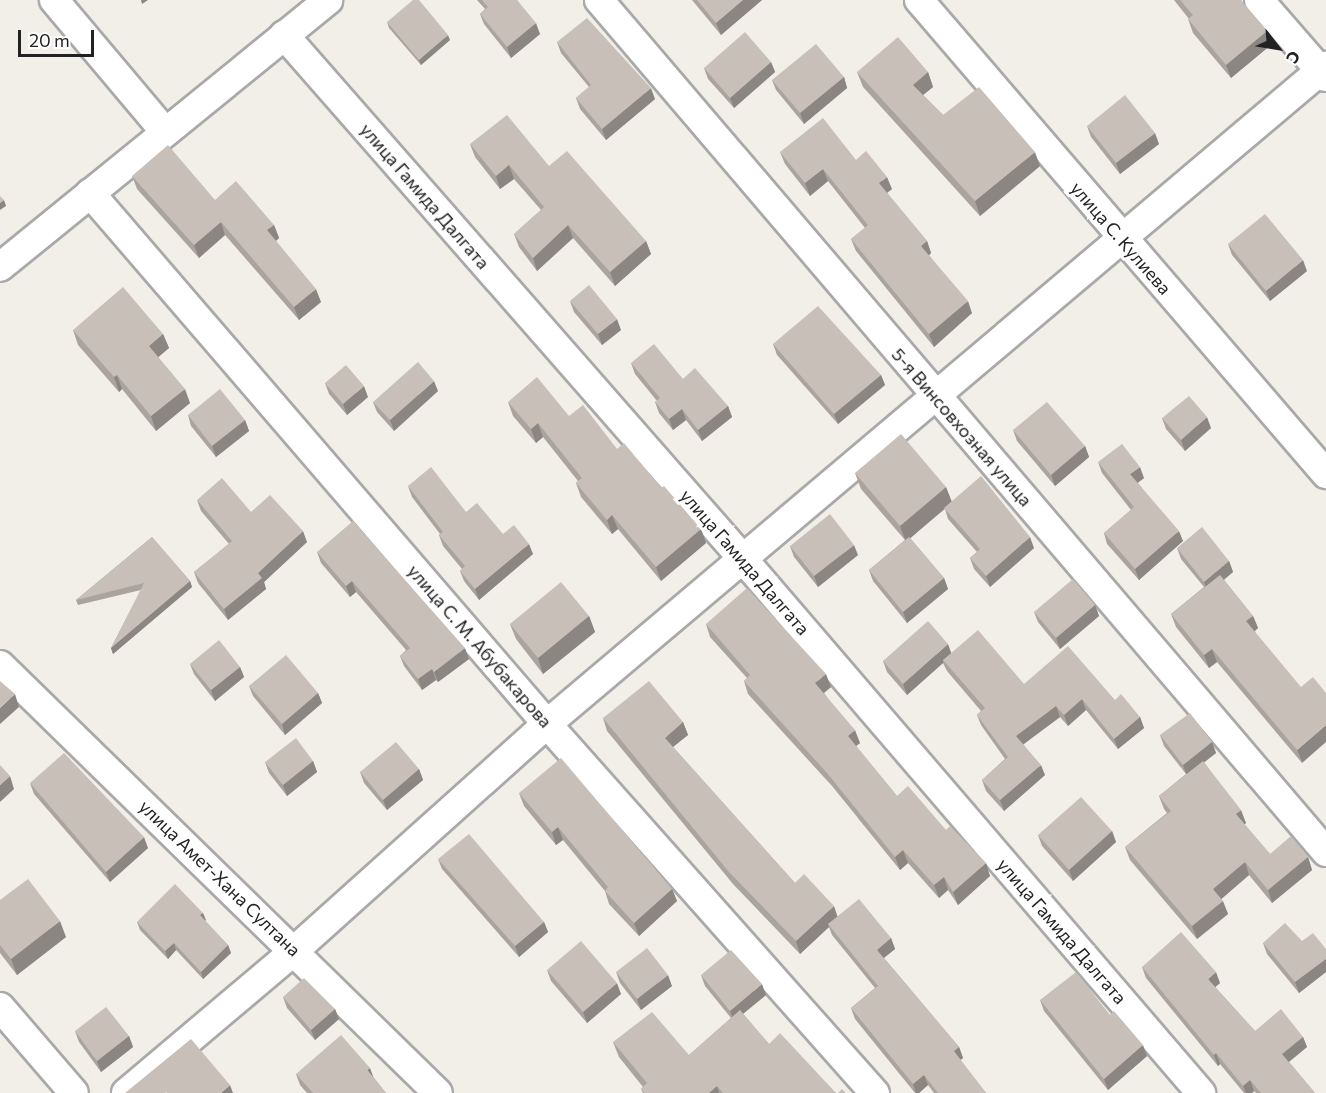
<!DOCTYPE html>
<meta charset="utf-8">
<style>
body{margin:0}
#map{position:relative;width:1326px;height:1093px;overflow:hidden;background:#f2efe9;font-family:Commissioner,sans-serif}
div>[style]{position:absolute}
.roads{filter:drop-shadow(2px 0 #a9a9a9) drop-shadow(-2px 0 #a9a9a9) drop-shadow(0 2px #a9a9a9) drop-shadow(0 -2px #a9a9a9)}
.minor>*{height:28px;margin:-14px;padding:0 14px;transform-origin:14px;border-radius:14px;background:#fff}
.wall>*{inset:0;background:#aba49e}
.shaded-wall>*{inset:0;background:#8b8681}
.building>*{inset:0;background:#c7bfb8}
span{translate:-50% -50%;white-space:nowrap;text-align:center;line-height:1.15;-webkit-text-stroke:6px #fff;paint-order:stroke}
.street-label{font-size:18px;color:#222}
.north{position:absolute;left:1248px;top:18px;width:60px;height:60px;-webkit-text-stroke:4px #fff;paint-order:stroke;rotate:121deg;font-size:16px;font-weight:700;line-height:24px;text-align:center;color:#222}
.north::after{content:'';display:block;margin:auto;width:21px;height:27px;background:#222;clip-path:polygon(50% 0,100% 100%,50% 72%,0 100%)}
.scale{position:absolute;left:18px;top:30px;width:76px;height:27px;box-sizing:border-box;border:3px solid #222;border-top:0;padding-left:8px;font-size:18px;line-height:21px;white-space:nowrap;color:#222;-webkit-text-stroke:4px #fff;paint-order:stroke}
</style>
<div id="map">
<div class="roads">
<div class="minor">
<i style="left:54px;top:0;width:172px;rotate:49.9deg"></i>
<i style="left:599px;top:0;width:1120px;rotate:49.53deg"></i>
<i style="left:919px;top:0;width:625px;rotate:49.35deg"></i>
<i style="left:1259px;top:0;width:102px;rotate:49deg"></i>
<i style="left:284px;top:35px;width:697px;rotate:48.78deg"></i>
<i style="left:743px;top:559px;width:704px;rotate:49.38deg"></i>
<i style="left:90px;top:193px;width:701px;rotate:49.28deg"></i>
<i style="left:547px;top:724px;width:494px;rotate:48.4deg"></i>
<i style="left:0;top:267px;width:423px;rotate:-39.1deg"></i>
<i style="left:0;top:665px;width:612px;rotate:44.34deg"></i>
<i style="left:0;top:1007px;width:113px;rotate:49.3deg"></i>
<i style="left:126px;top:1093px;width:221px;rotate:-40.2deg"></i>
<i style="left:295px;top:950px;width:338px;rotate:-41.9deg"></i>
<i style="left:547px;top:724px;width:1020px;rotate:-40.19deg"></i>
</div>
</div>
<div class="wall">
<i style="clip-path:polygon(477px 0,517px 0,540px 34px,511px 58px,484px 24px,480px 14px,485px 9px)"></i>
<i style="clip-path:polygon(692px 0,762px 0,721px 35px)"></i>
<i style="clip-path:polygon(1174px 0,1241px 0,1272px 44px,1231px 78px,1193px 33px,1188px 19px,1189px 19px)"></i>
<i style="clip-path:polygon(387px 22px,450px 40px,421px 65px,389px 28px)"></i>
<i style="clip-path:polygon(557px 42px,655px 99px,606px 140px,580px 109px,576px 98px,589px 87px,561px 53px)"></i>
<i style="clip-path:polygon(771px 62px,775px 72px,734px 108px,708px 79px,704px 68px)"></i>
<i style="clip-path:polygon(857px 72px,928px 72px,933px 87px,923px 95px,943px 115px,1040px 166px,980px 216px,863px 87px)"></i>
<i style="clip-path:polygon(844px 77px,847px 88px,804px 124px,776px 90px,772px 80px)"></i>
<i style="clip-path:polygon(1087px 126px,1159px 144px,1120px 174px,1091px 137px)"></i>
<i style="clip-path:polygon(470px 144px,549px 166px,646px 241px,651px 254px,615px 286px,573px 238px,537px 271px,519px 247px,514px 234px,541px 210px,514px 179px,500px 189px,475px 157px)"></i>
<i style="clip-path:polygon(780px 152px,856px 160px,892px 189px,887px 193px,927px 241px,931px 253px,929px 255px,972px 313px,934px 347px,856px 251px,851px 239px,865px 228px,828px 181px,810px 196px,785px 164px)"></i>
<i style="clip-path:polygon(132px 176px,274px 225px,279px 238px,276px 241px,321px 302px,299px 320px,225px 235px,199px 258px,137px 189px)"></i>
<i style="clip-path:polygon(1228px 244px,1307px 271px,1270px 301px,1232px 255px)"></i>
<i style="clip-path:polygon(570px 301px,621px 330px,602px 345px,574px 312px)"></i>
<i style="clip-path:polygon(73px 330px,163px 334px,169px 348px,158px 357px,190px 403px,156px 431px,122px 389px,119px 392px,78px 345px)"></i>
<i style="clip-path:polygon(773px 344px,881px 375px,885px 385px,838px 424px,777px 355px)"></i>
<i style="clip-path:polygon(631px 363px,683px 379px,728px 406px,732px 417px,702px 441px,686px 420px,673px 430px,659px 413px,655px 402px,657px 401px,635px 374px)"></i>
<i style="clip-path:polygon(325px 383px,368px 397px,347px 415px,329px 394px)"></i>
<i style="clip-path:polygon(438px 391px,394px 431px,377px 412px,373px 402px)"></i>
<i style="clip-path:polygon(508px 402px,569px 416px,617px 449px,661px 488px,701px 529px,706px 543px,661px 581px,618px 529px,612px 534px,581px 497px,576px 483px,578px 481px,543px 437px,536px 443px,513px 416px)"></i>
<i style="clip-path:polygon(188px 415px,245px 420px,249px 431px,216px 457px,191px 426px)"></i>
<i style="clip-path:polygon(1162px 418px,1211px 428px,1185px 451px,1166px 429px)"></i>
<i style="clip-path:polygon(1013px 430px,1085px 446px,1089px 457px,1055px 486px,1017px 441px)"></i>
<i style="clip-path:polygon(1098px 462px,1144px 478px,1138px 483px,1183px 541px,1139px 580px,1107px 544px,1104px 533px,1131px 510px,1102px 473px)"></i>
<i style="clip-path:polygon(855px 473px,946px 487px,951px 502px,1034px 548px,990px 587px,974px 569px,970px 558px,977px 552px,948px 519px,945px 509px,910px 538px,944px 578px,948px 589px,907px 623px,873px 581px,869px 570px,905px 540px,861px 489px)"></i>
<i style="clip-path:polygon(408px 486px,466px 512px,503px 534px,533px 554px,479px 600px,464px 581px,460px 571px,462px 569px,443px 546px,439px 535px,440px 534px,412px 497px)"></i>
<i style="clip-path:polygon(197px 500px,251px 512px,307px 542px,264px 582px,266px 589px,228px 620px,198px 583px,194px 572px,229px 544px,201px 511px)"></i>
<i style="clip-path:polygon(152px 537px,190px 581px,192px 587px,113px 654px,111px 648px,141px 590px,78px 605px,76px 600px)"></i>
<i style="clip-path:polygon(790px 546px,858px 555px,818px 587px,794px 557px)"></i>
<i style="clip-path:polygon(1177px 548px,1229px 561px,1233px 572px,1224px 580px,1253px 616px,1258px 628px,1255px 631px,1302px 763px,1217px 662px,1209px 668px,1176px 627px,1171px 614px,1204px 587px,1181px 559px)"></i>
<i style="clip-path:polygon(317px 552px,469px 659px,438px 682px,436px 680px,422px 690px,404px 666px,400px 656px,406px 650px,356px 592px,350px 597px,321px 563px)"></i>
<i style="clip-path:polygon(1095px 605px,1099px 616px,1060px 649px,1038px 622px,1034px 612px)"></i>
<i style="clip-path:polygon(589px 616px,595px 632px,543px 674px,516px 639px,510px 624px)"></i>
<i style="clip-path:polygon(706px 624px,831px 687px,824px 693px,860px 743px,856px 746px,897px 796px,946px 830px,990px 876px,958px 905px,948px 890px,939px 898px,908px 863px,900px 870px,832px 786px,748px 694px,744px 681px,747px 678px,710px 637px)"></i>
<i style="clip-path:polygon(951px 653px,1024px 684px,1115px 700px,1140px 717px,1144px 728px,1118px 749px,1086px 710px,1068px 726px,1060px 717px,1023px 744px,1045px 775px,1004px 811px,986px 791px,982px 780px,1005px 759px,981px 725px,977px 715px,981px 711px,947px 671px,943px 663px,907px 695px,887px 672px,883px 661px)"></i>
<i style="clip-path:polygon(190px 664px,240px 667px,244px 677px,215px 701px,194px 674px)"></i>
<i style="clip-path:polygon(249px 686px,318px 693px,322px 703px,285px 735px,253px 696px)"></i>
<i style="clip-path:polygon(603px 718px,683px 722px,688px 735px,673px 747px,795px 883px,837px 916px,891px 938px,895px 949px,884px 958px,959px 1047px,963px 1058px,960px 1060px,986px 1093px,934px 1093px,928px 1085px,919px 1093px,915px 1093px,855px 1019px,851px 1008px,875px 988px,832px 935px,829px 927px,800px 954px,733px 884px,607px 731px)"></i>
<i style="clip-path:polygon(1160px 735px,1212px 742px,1216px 753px,1204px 762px,1246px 823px,1244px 824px,1270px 854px,1308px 857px,1312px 870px,1272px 903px,1249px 875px,1221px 899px,1228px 914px,1197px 939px,1130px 860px,1125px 847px,1167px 813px,1164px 809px,1159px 796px,1186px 774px,1164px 746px)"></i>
<i style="clip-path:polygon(313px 761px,317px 772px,287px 796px,269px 773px,265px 762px)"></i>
<i style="clip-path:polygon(419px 769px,423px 780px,387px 810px,364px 783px,360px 772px)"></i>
<i style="clip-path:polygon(30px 783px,148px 848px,110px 882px,34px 794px)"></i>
<i style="clip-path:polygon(519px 793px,672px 889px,677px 901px,639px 936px,609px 904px,605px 891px,563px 840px,556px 845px,524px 806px)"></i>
<i style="clip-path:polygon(1112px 831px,1116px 842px,1073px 881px,1042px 846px,1038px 835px)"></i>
<i style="clip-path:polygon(438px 859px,544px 922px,548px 932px,519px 957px,442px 869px)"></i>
<i style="clip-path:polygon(0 900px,66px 937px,17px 975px,0 953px)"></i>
<i style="clip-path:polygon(203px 913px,205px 921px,228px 945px,231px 953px,203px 979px,176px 950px,168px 959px,140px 930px,137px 922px)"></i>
<i style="clip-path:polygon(1302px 941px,1326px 949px,1326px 972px,1299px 993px,1267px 954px,1263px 943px)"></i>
<i style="clip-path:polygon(1142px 967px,1220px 983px,1215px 987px,1255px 1031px,1303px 1037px,1307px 1047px,1289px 1062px,1315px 1093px,1256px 1093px,1254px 1091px,1252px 1093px,1244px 1093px,1220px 1064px,1218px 1066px,1146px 978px)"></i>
<i style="clip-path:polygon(547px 970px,621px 994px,587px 1023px,551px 981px)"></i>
<i style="clip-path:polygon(616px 972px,672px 986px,641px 1010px,620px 983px)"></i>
<i style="clip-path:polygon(701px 975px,766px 995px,743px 1014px,769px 1044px,836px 1093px,643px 1093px,641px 1089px,643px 1087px,619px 1057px,613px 1042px,689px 1055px,731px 1018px,705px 986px)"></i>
<i style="clip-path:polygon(283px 997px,335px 1009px,339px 1019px,315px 1040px,287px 1008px)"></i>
<i style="clip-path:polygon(1040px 1000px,1110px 1015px,1147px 1056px,1108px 1090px,1044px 1011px)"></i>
<i style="clip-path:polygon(75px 1031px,129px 1036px,133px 1047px,101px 1072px,79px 1042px)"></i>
<i style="clip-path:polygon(296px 1074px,374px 1078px,386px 1093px,307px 1093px,300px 1085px)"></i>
</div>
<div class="shaded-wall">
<i style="clip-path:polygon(141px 0,148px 0,142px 4px)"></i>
<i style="clip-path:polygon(743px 0,762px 0,721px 35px,716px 23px)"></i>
<i style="clip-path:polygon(536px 23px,540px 34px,511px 58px,507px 47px)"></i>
<i style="clip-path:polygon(1267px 31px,1272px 44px,1231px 78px,1226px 65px)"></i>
<i style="clip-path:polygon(448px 35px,450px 40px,421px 65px,419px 60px)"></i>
<i style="clip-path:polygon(771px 62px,775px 72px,734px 108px,730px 98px)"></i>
<i style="clip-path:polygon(928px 72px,933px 87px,918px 99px,913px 85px)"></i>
<i style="clip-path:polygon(844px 77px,847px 88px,804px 124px,800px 113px)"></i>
<i style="clip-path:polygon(651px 88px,655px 99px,606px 140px,602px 129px)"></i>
<i style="clip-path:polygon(1155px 133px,1159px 144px,1120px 174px,1116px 163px)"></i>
<i style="clip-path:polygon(1035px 152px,1040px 166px,980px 216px,975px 201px)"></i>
<i style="clip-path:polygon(509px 165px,514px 179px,500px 189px,496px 176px)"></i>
<i style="clip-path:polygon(823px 169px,828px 181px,810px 196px,805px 183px)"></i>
<i style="clip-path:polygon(887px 177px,892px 189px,884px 195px,879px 183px)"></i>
<i style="clip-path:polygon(4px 200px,6px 206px,0 210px,0 203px)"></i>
<i style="clip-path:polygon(221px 222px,225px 235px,199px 258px,194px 245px)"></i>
<i style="clip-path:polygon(274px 225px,279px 238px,272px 244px,267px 230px)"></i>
<i style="clip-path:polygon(568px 225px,573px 238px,537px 271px,533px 258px)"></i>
<i style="clip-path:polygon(646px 241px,651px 254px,615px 286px,610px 272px)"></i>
<i style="clip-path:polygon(927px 241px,931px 253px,926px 258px,921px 246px)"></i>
<i style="clip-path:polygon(1303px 260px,1307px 271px,1270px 301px,1266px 291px)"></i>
<i style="clip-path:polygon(316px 289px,321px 302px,299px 320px,294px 307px)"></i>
<i style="clip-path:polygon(968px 301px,972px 313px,934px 347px,929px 334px)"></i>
<i style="clip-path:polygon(617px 319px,621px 330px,602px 345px,598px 334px)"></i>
<i style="clip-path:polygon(163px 334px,169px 348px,155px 360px,149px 346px)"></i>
<i style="clip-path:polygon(117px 375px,122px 389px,119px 392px,114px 377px)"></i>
<i style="clip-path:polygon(881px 375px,885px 385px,838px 424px,834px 414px)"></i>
<i style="clip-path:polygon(434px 381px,438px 391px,394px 431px,390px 420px)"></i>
<i style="clip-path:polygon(364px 386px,368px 397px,347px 415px,343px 404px)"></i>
<i style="clip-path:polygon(185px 389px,190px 403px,156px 431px,151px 416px)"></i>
<i style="clip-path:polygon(728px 406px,732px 417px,702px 441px,698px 430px)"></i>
<i style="clip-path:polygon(682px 409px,686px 420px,673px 430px,669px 419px)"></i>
<i style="clip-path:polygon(1207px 417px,1211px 428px,1185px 451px,1181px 440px)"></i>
<i style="clip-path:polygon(245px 420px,249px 431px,216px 457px,212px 446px)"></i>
<i style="clip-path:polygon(538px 423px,543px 437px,536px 443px,531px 429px)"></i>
<i style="clip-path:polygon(1085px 446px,1089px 457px,1055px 486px,1051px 475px)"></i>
<i style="clip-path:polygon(1140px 467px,1144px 478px,1134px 485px,1130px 474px)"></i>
<i style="clip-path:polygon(946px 487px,952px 502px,906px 542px,900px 526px)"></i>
<i style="clip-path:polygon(612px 515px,618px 529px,612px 534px,607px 520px)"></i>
<i style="clip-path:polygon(701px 529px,706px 543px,661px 581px,656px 567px)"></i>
<i style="clip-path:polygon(303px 531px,307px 542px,264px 582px,266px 589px,228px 620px,224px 609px,258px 573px)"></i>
<i style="clip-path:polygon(1179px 531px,1183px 541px,1139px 580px,1135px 569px)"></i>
<i style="clip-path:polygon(1030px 537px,1034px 548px,990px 587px,986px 576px)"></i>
<i style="clip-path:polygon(529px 544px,533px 554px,479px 600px,475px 589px)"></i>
<i style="clip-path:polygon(854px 545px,858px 555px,818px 587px,814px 576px)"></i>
<i style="clip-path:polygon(1229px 561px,1233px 572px,1208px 592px,1204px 582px)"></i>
<i style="clip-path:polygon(944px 578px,948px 589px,907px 623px,903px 612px)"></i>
<i style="clip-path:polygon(190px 581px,192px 587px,113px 654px,111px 648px)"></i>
<i style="clip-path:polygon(352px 581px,356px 592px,350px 597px,346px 586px)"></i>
<i style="clip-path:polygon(1095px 605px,1099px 616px,1060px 649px,1056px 638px)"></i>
<i style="clip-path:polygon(589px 616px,595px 632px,543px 674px,538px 658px)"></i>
<i style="clip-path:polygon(1253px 616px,1258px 628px,1251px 634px,1246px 621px)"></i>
<i style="clip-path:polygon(948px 644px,952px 655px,943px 660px,943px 663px,907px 695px,903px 684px)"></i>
<i style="clip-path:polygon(465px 648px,469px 659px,438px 682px,434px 672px)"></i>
<i style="clip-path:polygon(1212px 649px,1217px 662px,1209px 668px,1204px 655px)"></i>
<i style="clip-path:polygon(240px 667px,244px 677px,215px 701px,211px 690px)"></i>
<i style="clip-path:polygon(432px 669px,436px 680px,422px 690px,418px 679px)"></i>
<i style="clip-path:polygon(826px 674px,831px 687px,820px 696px,815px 683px)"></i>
<i style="clip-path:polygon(318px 693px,322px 703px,285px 735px,282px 724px)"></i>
<i style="clip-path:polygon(15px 694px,19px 707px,0 724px,0 708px)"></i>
<i style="clip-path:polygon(1082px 699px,1086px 710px,1068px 726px,1064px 715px)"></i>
<i style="clip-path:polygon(1056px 706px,1060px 717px,1020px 747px,1016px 736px)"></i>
<i style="clip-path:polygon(1140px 717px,1144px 728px,1118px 749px,1114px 739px)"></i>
<i style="clip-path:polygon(683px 722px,688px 735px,669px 750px,665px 738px)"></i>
<i style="clip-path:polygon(1326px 725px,1326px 742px,1302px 763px,1297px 750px)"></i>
<i style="clip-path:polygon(855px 730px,860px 743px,852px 749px,848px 736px)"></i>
<i style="clip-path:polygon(1212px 742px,1216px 753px,1187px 776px,1183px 765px)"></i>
<i style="clip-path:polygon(313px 761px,317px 772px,287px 796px,283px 785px)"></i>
<i style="clip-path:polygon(1041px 765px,1045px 775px,1004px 811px,1000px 800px)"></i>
<i style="clip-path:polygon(419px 769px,423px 780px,387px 810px,383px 800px)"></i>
<i style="clip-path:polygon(10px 776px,14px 789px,0 802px,0 785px)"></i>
<i style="clip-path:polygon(1241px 810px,1246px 823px,1241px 827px,1236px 814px)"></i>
<i style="clip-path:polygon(558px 827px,563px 840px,556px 845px,552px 832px)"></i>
<i style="clip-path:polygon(1112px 831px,1116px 842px,1073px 881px,1069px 870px)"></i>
<i style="clip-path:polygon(144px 837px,148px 848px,110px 882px,106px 872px)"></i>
<i style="clip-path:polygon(903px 850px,908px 863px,900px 870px,895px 857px)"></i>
<i style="clip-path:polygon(1308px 857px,1312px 870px,1272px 903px,1268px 890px)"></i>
<i style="clip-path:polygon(1245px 862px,1249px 875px,1218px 902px,1213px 889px)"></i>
<i style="clip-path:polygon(986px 863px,990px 876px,958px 905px,953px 892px)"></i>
<i style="clip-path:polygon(944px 877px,948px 890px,939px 898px,934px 885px)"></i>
<i style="clip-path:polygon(672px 889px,677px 901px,639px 936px,634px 923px)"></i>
<i style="clip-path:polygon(1223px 901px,1228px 914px,1197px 939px,1192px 926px)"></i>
<i style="clip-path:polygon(834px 906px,838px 918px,828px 924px,829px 927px,800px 954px,796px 941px)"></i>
<i style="clip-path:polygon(203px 913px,206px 920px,203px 923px,200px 915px)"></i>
<i style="clip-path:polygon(60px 921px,66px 937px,17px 975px,11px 959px)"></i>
<i style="clip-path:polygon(544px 922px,548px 932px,519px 957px,515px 946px)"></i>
<i style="clip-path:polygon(891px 938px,895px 949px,881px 960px,877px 950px)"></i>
<i style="clip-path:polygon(174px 943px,176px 950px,168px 959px,165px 951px)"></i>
<i style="clip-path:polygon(228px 945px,231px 953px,203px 979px,201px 972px)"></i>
<i style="clip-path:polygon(1326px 959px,1326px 972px,1299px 993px,1295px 982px)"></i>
<i style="clip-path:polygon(1216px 972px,1220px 983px,1212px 990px,1208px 979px)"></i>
<i style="clip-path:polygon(668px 975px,672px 986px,641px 1010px,637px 999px)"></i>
<i style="clip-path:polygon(617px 983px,621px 994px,587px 1023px,583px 1012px)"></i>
<i style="clip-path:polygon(762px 984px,766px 995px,734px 1021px,730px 1011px)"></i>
<i style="clip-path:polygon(335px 1009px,339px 1019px,315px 1040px,311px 1030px)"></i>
<i style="clip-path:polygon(129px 1036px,133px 1047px,101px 1072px,97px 1061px)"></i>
<i style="clip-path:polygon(1303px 1037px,1307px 1047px,1286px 1064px,1282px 1054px)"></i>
<i style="clip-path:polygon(1143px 1045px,1147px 1056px,1108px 1090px,1104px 1079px)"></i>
<i style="clip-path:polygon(959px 1047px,963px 1058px,958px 1062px,954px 1051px)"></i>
<i style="clip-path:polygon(1216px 1053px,1220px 1064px,1218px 1066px,1214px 1055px)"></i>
<i style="clip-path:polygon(370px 1068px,374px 1079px,367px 1070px)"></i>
<i style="clip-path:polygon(924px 1075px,928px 1085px,919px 1093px,916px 1093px,913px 1084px)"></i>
<i style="clip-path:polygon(1250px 1080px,1254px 1091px,1252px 1093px,1246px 1093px,1243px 1086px)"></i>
<i style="clip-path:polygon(230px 1085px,233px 1093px,221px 1093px)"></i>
<i style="clip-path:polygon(717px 1086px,719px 1093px,709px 1093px)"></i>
</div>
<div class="building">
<i style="clip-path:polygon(413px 0,419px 0,448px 35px,419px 60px,387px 22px)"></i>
<i style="clip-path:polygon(482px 0,517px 0,536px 23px,507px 47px,480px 14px,488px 7px)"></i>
<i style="clip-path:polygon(697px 0,743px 0,716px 23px)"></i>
<i style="clip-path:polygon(1180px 0,1241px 0,1267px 31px,1226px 65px,1188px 19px,1193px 15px)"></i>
<i style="clip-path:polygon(587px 18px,651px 88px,602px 129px,576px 98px,591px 85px,557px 42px)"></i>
<i style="clip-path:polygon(745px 32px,771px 62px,730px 98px,704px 68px)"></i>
<i style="clip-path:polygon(898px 37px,928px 72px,913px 85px,943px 115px,979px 87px,1035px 152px,975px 201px,857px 72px)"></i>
<i style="clip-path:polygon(816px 44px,844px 77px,800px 113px,772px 80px)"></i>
<i style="clip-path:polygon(1125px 95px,1155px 133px,1116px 163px,1087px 126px)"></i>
<i style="clip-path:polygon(507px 115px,549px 166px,567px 151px,646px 241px,610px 272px,568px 225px,533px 258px,514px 234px,544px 207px,509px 165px,496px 176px,470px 144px)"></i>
<i style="clip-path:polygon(823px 118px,856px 160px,866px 151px,887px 177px,879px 183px,927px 241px,921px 246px,968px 301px,929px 334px,851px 239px,868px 225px,823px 169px,805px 183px,780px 152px)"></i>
<i style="clip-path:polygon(168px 145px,215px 200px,236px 181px,274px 225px,267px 230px,316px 289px,294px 307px,221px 222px,194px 245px,132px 176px)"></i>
<i style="clip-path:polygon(0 196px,4px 200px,0 203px)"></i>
<i style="clip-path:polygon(1265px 214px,1303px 260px,1266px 291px,1228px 244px)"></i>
<i style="clip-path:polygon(589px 285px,617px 319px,598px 334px,570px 301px)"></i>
<i style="clip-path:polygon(123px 287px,163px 334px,149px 346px,185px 389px,151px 416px,117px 375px,114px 377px,73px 330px)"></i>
<i style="clip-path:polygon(818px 306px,881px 375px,834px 414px,773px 344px)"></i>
<i style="clip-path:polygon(654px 344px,683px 379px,695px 368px,728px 406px,698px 430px,682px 409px,669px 419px,655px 402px,660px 398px,631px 363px)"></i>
<i style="clip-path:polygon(418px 362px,434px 381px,390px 420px,373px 402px)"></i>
<i style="clip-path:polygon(346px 365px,364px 386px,343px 404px,325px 383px)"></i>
<i style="clip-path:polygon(537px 377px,569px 416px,583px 405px,617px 449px,624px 443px,661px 488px,664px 486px,701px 529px,656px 567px,612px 515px,607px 520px,576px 483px,582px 478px,538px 423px,531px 429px,508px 402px)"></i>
<i style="clip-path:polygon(220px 389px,245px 420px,212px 446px,188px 415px)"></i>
<i style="clip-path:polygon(1189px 396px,1207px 417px,1181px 440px,1162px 418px)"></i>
<i style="clip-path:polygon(1047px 402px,1085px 446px,1051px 475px,1013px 430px)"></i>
<i style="clip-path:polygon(901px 434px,946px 487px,900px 526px,855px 473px)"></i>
<i style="clip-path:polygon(1122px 444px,1140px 467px,1130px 474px,1179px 531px,1135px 569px,1104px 533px,1134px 507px,1098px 462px)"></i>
<i style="clip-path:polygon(431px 467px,466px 512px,477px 503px,503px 534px,514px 525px,529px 544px,475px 589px,460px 571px,465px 566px,439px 535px,443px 532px,408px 486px)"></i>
<i style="clip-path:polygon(981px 476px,1030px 537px,986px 576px,970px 558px,980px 549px,944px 508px)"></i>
<i style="clip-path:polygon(222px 478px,251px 512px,270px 495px,303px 531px,258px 573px,262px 578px,224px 609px,194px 572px,232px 541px,197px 500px)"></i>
<i style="clip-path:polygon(830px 514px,854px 545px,814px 576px,790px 546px)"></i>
<i style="clip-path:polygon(353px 521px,465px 648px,434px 672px,432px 669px,418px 679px,400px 656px,410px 648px,352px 581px,346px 586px,317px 552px)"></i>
<i style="clip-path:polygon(1202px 527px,1229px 561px,1204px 582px,1177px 548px)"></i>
<i style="clip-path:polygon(152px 537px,190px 581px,111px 648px,144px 583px,76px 600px)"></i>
<i style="clip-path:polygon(909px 537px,944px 578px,903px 612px,869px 570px)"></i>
<i style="clip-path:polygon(1220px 575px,1253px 616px,1246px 621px,1301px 687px,1313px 677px,1326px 693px,1326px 725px,1297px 750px,1212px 649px,1204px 655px,1171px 614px)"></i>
<i style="clip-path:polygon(1073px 579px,1095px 605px,1056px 638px,1034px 612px)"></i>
<i style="clip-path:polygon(561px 582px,589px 616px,538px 658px,510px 624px)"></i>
<i style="clip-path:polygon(747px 588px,826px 674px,815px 683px,855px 730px,848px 736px,897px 796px,908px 786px,946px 830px,950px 826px,986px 863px,953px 892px,944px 877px,934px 885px,903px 850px,895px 857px,827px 773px,744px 681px,750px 675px,706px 624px)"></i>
<i style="clip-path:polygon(928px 621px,948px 644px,903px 684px,883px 661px)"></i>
<i style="clip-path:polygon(978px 630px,1024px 684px,1068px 646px,1115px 700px,1121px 694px,1140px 717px,1114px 739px,1082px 699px,1064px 715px,1056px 706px,1016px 736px,1041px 765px,1000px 800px,982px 780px,1008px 757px,977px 715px,985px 708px,943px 660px)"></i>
<i style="clip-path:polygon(219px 640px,240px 667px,211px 690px,190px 664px)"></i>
<i style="clip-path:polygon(286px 655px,318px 693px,282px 724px,249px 686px)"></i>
<i style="clip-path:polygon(0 681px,15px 694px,0 708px)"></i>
<i style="clip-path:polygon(649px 681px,683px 722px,665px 738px,795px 883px,804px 874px,834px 906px,796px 941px,729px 872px,603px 718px)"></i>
<i style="clip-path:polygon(1190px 713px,1212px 742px,1183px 765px,1160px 735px)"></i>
<i style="clip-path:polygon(296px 738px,313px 761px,283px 785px,265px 762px)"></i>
<i style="clip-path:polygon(396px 742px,419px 769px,383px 800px,360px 772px)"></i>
<i style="clip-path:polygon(64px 753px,144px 837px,106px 872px,30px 783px)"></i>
<i style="clip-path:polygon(561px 758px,672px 889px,634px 923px,605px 891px,608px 887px,558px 827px,552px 832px,519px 793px)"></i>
<i style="clip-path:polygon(1203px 761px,1241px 810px,1236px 814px,1270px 854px,1291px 836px,1308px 857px,1268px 890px,1245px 862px,1213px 889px,1223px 901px,1192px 926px,1125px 847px,1171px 811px,1159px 796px)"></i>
<i style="clip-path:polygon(0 765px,10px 776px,0 785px)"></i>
<i style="clip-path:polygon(1081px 797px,1112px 831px,1069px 870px,1038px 835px)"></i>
<i style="clip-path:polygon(469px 834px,544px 922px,515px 946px,438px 859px)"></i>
<i style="clip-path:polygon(28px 879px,60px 921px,11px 959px,0 945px,0 900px)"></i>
<i style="clip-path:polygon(175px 884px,203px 913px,200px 915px,228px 945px,201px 972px,174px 943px,165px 951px,137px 922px)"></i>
<i style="clip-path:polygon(859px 899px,891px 938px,877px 950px,959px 1047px,954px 1051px,986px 1093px,938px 1093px,924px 1075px,913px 1084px,851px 1008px,878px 986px,828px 924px)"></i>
<i style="clip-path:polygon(1285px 923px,1302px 941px,1313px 933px,1326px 949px,1326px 959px,1295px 982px,1263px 943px)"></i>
<i style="clip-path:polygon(1181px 932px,1216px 972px,1208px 979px,1255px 1031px,1281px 1009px,1303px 1037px,1282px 1054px,1315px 1093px,1261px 1093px,1250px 1080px,1243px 1086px,1216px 1053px,1214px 1055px,1142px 967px)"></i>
<i style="clip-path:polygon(581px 941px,617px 983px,583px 1012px,547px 970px)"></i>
<i style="clip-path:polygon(647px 948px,668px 975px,637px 999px,616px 972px)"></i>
<i style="clip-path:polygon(731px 950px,762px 984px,730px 1011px,701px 975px)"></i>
<i style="clip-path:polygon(1076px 972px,1110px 1015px,1114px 1011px,1143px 1045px,1104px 1079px,1040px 1000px)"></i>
<i style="clip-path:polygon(304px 978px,335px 1009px,311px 1030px,283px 997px)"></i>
<i style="clip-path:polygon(106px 1007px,129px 1036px,97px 1061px,75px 1031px)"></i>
<i style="clip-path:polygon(740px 1010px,769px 1044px,780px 1033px,836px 1093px,723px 1093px,717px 1086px,709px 1093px,645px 1093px,641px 1089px,647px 1083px,613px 1042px,652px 1012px,689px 1055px)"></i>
<i style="clip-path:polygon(341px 1035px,370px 1068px,367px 1070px,386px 1093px,313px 1093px,296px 1074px)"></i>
<i style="clip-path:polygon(191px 1039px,230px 1085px,221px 1093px,167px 1093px,166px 1092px,165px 1093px,125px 1093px)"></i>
<i style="clip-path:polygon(842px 1089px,846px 1093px,838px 1093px)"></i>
</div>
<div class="street-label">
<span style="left:425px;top:196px;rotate:49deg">улица Гамида Далгата</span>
<span style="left:1121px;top:238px;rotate:49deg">улица С. Кулиева</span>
<span style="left:962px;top:427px;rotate:49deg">5-я Винсовхозная улица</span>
<span style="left:745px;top:562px;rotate:49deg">улица Гамида Далгата</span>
<span style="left:480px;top:646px;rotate:49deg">улица С. М. Абубакарова</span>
<span style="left:220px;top:878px;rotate:44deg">улица Амет-Хана Султана</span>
<span style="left:1062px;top:931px;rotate:49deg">улица Гамида Далгата</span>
</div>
<div class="north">С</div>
<div class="scale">20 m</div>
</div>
